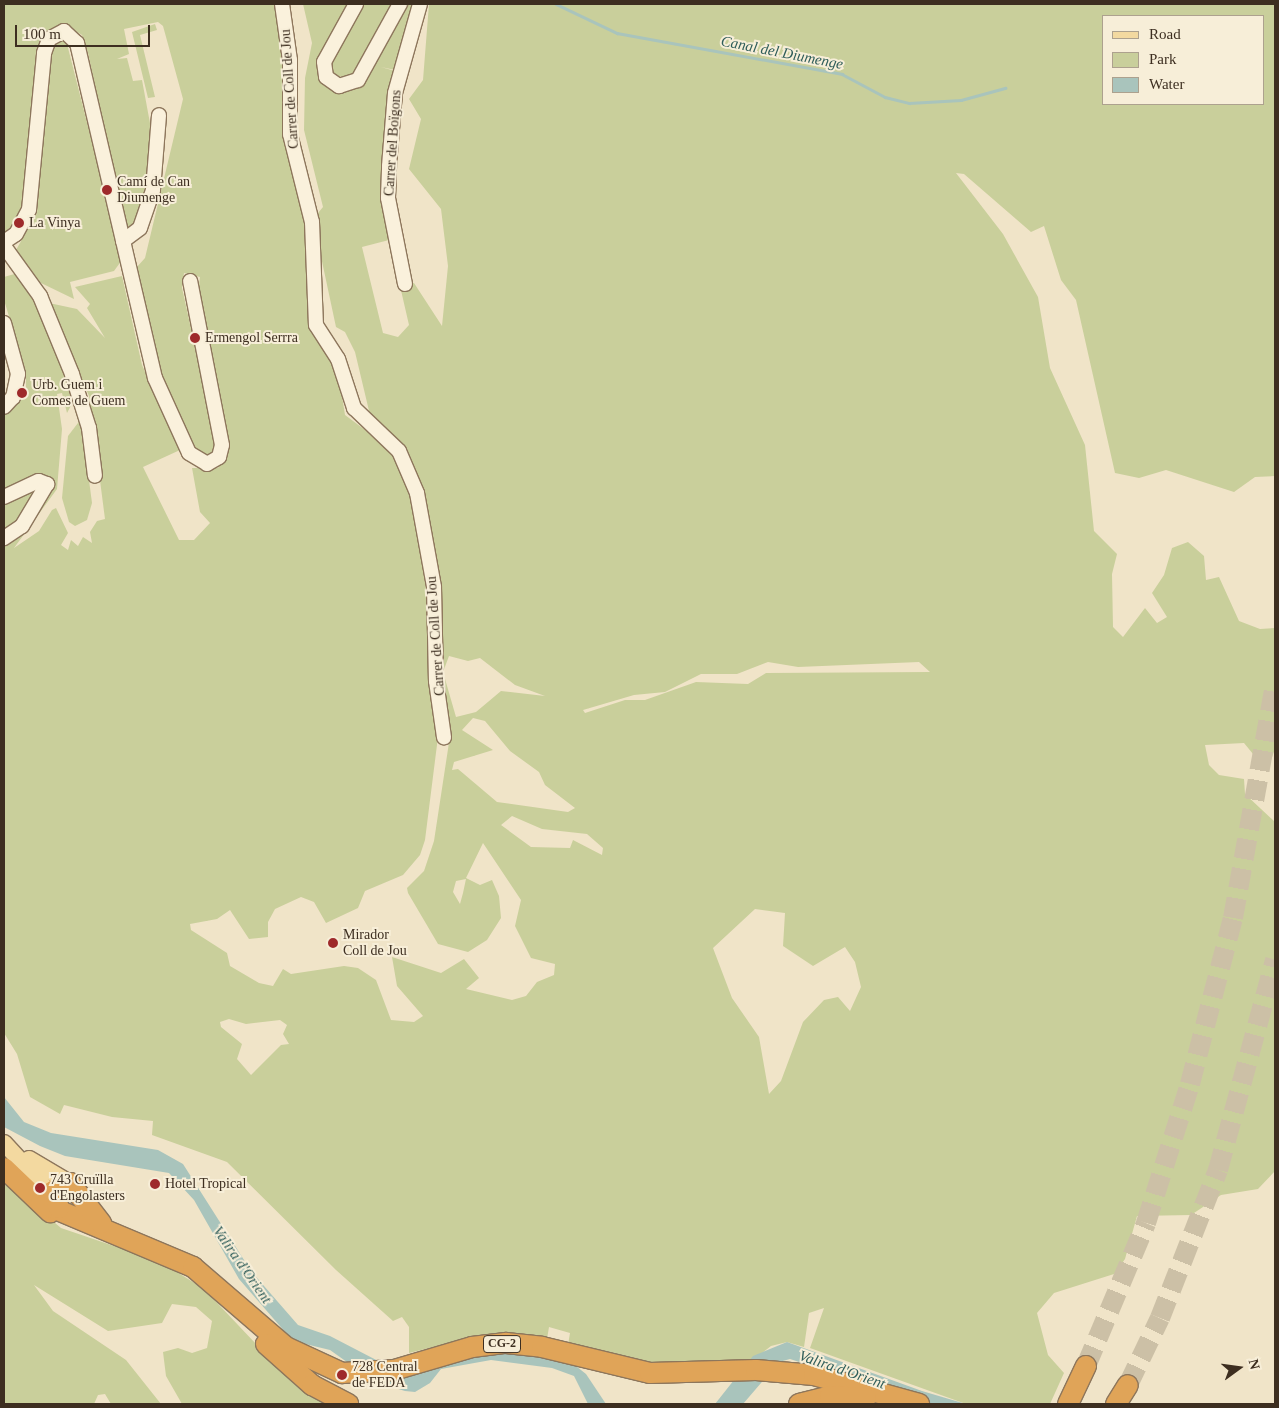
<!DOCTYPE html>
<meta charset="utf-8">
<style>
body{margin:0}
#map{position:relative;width:1279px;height:1408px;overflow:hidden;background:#f0e4c8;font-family:Georgia,serif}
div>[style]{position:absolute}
.green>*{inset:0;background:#c9cf9b}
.water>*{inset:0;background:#a9c4bc}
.stream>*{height:2.5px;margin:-1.25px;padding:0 1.25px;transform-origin:1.25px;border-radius:1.25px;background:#a9c4bc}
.highway-tunnel>*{height:20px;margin-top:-10px;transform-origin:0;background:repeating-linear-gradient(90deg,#ccc0a6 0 20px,transparent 0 30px)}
.roads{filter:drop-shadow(1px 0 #8d765c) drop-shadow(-1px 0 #8d765c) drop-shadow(0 1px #8d765c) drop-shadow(0 -1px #8d765c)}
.minor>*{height:14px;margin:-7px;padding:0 7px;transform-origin:7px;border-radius:7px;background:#faf1dc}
.major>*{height:16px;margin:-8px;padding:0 8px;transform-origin:8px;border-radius:8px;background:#f3d9a0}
.highway>*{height:20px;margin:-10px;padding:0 10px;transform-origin:10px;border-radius:10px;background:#e0a458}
.dots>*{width:14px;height:14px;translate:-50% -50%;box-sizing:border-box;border:2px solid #f7eed8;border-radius:50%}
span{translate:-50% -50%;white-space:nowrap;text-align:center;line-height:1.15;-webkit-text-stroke:4px #f7eed8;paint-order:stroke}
.shield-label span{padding:1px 4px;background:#f7eed8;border:1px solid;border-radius:4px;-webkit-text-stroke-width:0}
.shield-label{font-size:12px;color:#3d2e20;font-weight:700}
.street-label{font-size:14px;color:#3d2e20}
.poi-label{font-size:14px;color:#3d2e20}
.left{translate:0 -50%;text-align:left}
.water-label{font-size:15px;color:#2f5d5a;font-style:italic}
.frame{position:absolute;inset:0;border:5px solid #3d2e20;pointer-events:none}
.legend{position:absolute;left:1102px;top:15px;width:162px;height:90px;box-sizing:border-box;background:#f7eed8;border:1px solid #ada18e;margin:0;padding:6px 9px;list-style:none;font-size:15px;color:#3d2e20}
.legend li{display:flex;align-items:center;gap:10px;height:25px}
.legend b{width:25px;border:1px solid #ada18e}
.north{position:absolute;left:1214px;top:1343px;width:50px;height:50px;-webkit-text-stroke:4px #f7eed8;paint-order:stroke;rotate:76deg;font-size:14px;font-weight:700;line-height:20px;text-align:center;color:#3d2e20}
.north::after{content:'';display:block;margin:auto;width:18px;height:22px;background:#3d2e20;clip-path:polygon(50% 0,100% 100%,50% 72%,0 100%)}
.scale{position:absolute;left:15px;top:25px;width:135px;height:22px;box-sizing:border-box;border:2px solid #3d2e20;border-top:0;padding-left:6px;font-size:15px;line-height:18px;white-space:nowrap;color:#3d2e20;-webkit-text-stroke:4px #f7eed8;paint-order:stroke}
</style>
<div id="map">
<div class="green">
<i style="clip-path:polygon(evenodd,4px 4px,277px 4px,304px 197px,309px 274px,339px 377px,345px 415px,392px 450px,412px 497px,429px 608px,439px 729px,425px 840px,420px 855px,403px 875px,365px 891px,358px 908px,326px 923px,314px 902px,301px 897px,275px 909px,268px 922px,268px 937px,249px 939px,230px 910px,217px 919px,190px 924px,191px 930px,227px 953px,230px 966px,259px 983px,273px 986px,283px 969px,291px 974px,344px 966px,358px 968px,376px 980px,391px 1020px,414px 1022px,423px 1016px,397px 986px,392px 957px,441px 973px,464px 959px,479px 978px,466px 989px,512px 1000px,526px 996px,537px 982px,554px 975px,555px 964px,531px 958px,515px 926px,521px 900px,483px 843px,466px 878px,480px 885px,492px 880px,499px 896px,501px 918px,487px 940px,468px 952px,438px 944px,408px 893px,407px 888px,424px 871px,434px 841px,450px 736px,442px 688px,434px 544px,411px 460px,403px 445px,370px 415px,355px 352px,345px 332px,336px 327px,320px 252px,318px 213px,323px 207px,304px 130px,305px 78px,312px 43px,303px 4px,350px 4px,324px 49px,336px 91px,343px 93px,361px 85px,407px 4px,414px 4px,395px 70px,381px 67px,395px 71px,382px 200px,389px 240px,362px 247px,383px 333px,398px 337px,409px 325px,400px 286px,414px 283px,442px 326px,448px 266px,441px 209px,409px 169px,421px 119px,409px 99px,423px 80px,429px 4px,1275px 4px,1275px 476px,1255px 477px,1234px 492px,1166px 470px,1139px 478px,1115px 473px,1076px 300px,1061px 280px,1044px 226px,1031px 232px,964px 174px,956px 173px,1003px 234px,1038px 297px,1050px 368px,1085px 445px,1094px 531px,1117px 554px,1112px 574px,1113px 627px,1123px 637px,1145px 608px,1157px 623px,1167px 617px,1152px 593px,1164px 575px,1172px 548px,1188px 542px,1204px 556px,1206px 580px,1219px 577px,1239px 621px,1260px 629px,1275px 628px,1275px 749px,1267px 771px,1244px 743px,1205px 745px,1209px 765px,1219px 775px,1244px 779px,1245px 794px,1275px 822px,1275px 1171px,1258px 1189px,1221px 1195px,1191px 1215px,1137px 1216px,1125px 1259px,1114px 1274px,1054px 1293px,1037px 1313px,1048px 1355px,1064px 1373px,1050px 1404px,966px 1404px,810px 1348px,824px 1308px,809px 1313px,804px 1347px,787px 1342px,771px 1346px,749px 1363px,646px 1365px,568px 1345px,570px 1333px,549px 1327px,547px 1339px,477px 1336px,409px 1353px,409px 1327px,402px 1317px,393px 1321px,336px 1270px,227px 1162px,152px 1135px,153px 1121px,112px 1117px,64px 1105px,60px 1114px,30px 1097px,17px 1054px,4px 1033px,4px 544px,25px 529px,54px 481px,39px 475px,4px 491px,5px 413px,26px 395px,26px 372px,4px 300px,4px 277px,18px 273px,34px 295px,74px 400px,67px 413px,62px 393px,57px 394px,62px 429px,57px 489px,14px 548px,39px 531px,52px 510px,56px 508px,68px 533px,61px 545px,68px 550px,71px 540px,78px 546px,83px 537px,92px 543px,90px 532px,97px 521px,105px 519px,89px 396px,49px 303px,77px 309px,105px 338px,87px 308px,90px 304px,75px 287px,122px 276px,142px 365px,180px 450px,143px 467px,179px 540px,194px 540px,210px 523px,200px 512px,192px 468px,218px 468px,229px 448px,198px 294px,200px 277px,184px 273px,182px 288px,216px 441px,211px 456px,203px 457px,196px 453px,158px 368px,136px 268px,145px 258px,183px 99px,163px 26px,158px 22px,124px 29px,129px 54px,117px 59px,127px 58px,133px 81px,142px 80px,157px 161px,148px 163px,148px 189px,128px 238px,88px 53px,82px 35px,67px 26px,47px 32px,36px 52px,25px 197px,13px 227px,4px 233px,4px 4px,1103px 16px,1263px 16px,1263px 104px,1103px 104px,1103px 16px,4px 4px,449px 656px,468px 661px,480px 658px,515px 685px,545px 696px,501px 691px,476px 712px,456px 717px,443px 672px,449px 656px,4px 4px,768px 662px,798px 667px,919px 662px,930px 672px,766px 673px,748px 684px,696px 682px,645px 700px,625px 700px,585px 713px,583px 710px,634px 695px,665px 692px,701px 674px,737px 674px,768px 662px,4px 4px,473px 718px,485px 721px,510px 751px,539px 772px,545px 785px,575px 808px,568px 812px,497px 802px,458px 769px,452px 770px,454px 762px,493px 750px,462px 730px,473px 718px,4px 4px,512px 816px,542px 829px,587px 834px,603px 848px,602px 855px,573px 840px,570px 848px,531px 847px,501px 825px,512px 816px,4px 4px,466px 879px,463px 893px,460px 904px,453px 892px,456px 881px,466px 879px,4px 4px,755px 909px,785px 913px,783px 946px,813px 966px,845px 947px,855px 962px,861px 987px,850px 1011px,838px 997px,824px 1000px,803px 1022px,781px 1081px,769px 1094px,759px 1037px,732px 998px,713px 948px,755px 909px,4px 4px,229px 1019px,246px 1024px,280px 1020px,287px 1025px,283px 1034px,289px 1044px,281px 1045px,251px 1075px,237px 1059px,242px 1044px,221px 1027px,220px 1022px,229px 1019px)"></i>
<i style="clip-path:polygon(362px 4px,392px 4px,352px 77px,332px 76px,329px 60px)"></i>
<i style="clip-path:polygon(155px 24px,157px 30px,140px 35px,155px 97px,148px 98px,132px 32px)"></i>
<i style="clip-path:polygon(66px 40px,122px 260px,114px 271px,70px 282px,74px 299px,41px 283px,16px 250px,37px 213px,50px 50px,54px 42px)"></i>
<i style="clip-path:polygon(81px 419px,92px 503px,87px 520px,75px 526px,69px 522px,62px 498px,68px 436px)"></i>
<i style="clip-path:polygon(40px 487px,15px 528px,4px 533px,4px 502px)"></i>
<i style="clip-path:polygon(4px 1180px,61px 1228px,161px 1262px,204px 1289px,294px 1384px,342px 1404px,182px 1404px,166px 1376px,163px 1352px,178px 1348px,192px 1353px,207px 1348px,212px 1321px,196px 1307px,172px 1304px,162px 1323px,108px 1331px,34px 1285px,53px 1311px,126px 1360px,161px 1404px,111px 1404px,105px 1394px,98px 1395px,94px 1404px,4px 1404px)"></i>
</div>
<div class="water">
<i style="clip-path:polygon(4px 1097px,24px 1122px,51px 1133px,158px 1150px,183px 1164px,251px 1271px,298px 1325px,330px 1336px,409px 1377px,441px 1361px,500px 1351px,567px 1359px,586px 1374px,606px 1404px,588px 1404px,574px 1376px,552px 1368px,491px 1360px,441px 1369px,430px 1383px,415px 1392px,405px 1391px,375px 1382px,330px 1350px,293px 1341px,239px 1279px,194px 1200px,169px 1173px,65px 1156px,40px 1146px,4px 1127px)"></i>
<i style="clip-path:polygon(787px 1342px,922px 1391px,966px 1404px,929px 1404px,790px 1359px,779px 1362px,743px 1404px,715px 1404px,753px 1356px)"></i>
</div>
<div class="stream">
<i style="left:556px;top:4px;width:68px;rotate:25.4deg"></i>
<i style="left:617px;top:33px;width:229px;rotate:10.3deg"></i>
<i style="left:842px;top:74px;width:49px;rotate:28.1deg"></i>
<i style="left:885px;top:97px;width:25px;rotate:14deg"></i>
<i style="left:909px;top:103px;width:52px;rotate:-3.3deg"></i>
<i style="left:961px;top:100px;width:46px;rotate:-15.3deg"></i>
</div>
<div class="highway-tunnel">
<i style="left:1086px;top:1366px;width:155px;rotate:-67.2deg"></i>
<i style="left:1146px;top:1223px;width:146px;rotate:-72.4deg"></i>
<i style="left:1190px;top:1084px;width:171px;rotate:-75.5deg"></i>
<i style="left:1233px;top:918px;width:238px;rotate:-79.8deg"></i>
<i style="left:1128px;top:1385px;width:74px;rotate:-64.5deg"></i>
<i style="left:1160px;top:1318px;width:159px;rotate:-68.6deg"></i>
<i style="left:1218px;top:1170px;width:218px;rotate:-74.8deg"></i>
</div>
<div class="roads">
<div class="minor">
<i style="left:282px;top:4px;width:57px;rotate:81.9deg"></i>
<i style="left:290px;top:60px;width:74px;rotate:90deg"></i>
<i style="left:290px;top:134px;width:91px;rotate:76deg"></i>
<i style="left:312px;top:222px;width:103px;rotate:87.8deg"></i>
<i style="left:316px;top:325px;width:40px;rotate:57.1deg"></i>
<i style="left:338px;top:359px;width:52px;rotate:71.9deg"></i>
<i style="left:354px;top:408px;width:62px;rotate:43.7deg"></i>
<i style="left:399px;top:451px;width:46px;rotate:66.8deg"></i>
<i style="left:417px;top:493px;width:96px;rotate:79.7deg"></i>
<i style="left:434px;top:587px;width:94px;rotate:88.8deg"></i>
<i style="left:436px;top:681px;width:57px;rotate:81.9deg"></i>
<i style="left:356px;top:4px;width:66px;rotate:118.9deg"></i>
<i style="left:324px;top:62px;width:15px;rotate:82deg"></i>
<i style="left:326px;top:77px;width:16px;rotate:35deg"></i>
<i style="left:339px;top:86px;width:20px;rotate:-18deg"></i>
<i style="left:358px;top:80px;width:87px;rotate:-61.1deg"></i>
<i style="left:123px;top:241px;width:21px;rotate:-37deg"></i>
<i style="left:140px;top:228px;width:40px;rotate:-71.1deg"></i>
<i style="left:153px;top:190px;width:75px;rotate:-85.4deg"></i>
<i style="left:4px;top:242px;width:14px;rotate:-34deg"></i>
<i style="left:16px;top:234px;width:27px;rotate:-62deg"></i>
<i style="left:29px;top:210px;width:158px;rotate:-84.5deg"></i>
<i style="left:44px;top:53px;width:15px;rotate:-70deg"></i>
<i style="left:49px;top:39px;width:17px;rotate:-28deg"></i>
<i style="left:64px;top:31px;width:18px;rotate:43deg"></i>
<i style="left:77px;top:43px;width:344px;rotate:76.9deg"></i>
<i style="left:155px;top:378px;width:82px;rotate:65.6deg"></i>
<i style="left:189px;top:453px;width:21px;rotate:31deg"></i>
<i style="left:207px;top:464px;width:14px;rotate:-30deg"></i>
<i style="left:219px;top:457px;width:12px;rotate:-76deg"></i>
<i style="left:222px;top:445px;width:167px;rotate:-101deg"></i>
<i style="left:4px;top:246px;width:62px;rotate:54.2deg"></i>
<i style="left:40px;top:296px;width:84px;rotate:67.7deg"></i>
<i style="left:72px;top:374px;width:57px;rotate:72.5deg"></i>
<i style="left:89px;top:428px;width:48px;rotate:82.9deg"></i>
<i style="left:405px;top:284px;width:88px;rotate:-101.2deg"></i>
<i style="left:388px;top:198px;width:32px;rotate:-88deg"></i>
<i style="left:389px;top:166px;width:73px;rotate:-85.3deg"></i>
<i style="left:395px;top:93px;width:92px;rotate:-74.3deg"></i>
<i style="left:4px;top:323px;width:53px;rotate:74.6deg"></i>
<i style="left:18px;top:374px;width:24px;rotate:102deg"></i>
<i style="left:13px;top:397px;width:13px;rotate:132deg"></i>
<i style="left:4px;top:497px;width:38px;rotate:-25deg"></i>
<i style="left:39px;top:481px;width:9px;rotate:21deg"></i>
<i style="left:47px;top:484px;width:49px;rotate:120.8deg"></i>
<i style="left:22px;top:526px;width:22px;rotate:146deg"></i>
</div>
<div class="major">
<i style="left:4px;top:1143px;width:71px;rotate:47.3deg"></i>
<i style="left:29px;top:1159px;width:45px;rotate:30.5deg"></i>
</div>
<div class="highway">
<i style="left:4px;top:1168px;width:64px;rotate:43.7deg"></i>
<i style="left:41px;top:1203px;width:165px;rotate:22.8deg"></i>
<i style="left:193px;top:1267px;width:123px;rotate:40.7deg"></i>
<i style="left:286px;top:1347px;width:62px;rotate:24.9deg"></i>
<i style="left:342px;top:1373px;width:52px;rotate:-3.3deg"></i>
<i style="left:394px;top:1370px;width:81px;rotate:-16.4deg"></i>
<i style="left:472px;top:1347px;width:34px;rotate:-7deg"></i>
<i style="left:506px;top:1343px;width:36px;rotate:6deg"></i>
<i style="left:542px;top:1347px;width:111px;rotate:13.5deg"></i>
<i style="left:650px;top:1373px;width:106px;rotate:-1.6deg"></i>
<i style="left:756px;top:1370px;width:58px;rotate:4.9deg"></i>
<i style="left:814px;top:1375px;width:109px;rotate:15.4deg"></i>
<i style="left:59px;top:1208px;width:18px;rotate:-109deg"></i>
<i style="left:53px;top:1191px;width:19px;rotate:-25deg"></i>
<i style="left:70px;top:1183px;width:51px;rotate:52.2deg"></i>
<i style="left:266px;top:1344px;width:62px;rotate:41.7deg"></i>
<i style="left:312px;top:1385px;width:41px;rotate:27.8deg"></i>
<i style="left:799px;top:1404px;width:32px;rotate:-14deg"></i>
<i style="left:830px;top:1396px;width:36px;rotate:3deg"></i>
<i style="left:1068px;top:1404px;width:42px;rotate:-64.7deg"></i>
<i style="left:1116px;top:1404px;width:22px;rotate:-58deg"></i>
</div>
</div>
<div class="dots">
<i style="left:107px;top:190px;background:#9e2a2b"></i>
<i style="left:19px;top:223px;background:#9e2a2b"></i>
<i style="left:195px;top:338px;background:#9e2a2b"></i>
<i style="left:22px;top:393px;background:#9e2a2b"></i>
<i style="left:333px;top:943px;background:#9e2a2b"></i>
<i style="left:155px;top:1184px;background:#9e2a2b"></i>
<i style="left:40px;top:1188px;background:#9e2a2b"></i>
<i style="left:342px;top:1375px;background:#9e2a2b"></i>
</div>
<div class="shield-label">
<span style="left:502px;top:1344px">CG-2</span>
</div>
<div class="street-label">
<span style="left:290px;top:89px;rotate:-94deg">Carrer de Coll de Jou</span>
<span style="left:393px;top:143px;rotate:-86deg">Carrer del Boïgons</span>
<span style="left:436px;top:636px;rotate:-94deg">Carrer de Coll de Jou</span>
</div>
<div class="poi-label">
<span class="left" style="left:117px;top:190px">Camí de Can<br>Diumenge</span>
<span class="left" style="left:29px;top:223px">La Vinya</span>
<span class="left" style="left:205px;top:338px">Ermengol Serrra</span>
<span class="left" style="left:32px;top:393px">Urb. Guem i<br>Comes de Guem</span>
<span class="left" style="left:343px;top:943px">Mirador<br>Coll de Jou</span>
<span class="left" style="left:50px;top:1188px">743 Cruïlla<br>d'Engolasters</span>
<span class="left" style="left:165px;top:1184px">Hotel Tropical</span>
<span class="left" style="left:352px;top:1375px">728 Central<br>de FEDA</span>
</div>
<div class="water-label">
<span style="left:782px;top:53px;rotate:11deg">Canal del Diumenge</span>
<span style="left:242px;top:1265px;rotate:55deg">Valira d'Orient</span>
<span style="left:842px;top:1370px;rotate:19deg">Valira d'Orient</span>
</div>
<div class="frame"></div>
<ul class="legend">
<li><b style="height:6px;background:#f3d9a0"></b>Road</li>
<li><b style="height:14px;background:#c9cf9b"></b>Park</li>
<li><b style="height:14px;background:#a9c4bc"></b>Water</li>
</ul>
<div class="north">N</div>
<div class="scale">100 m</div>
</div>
